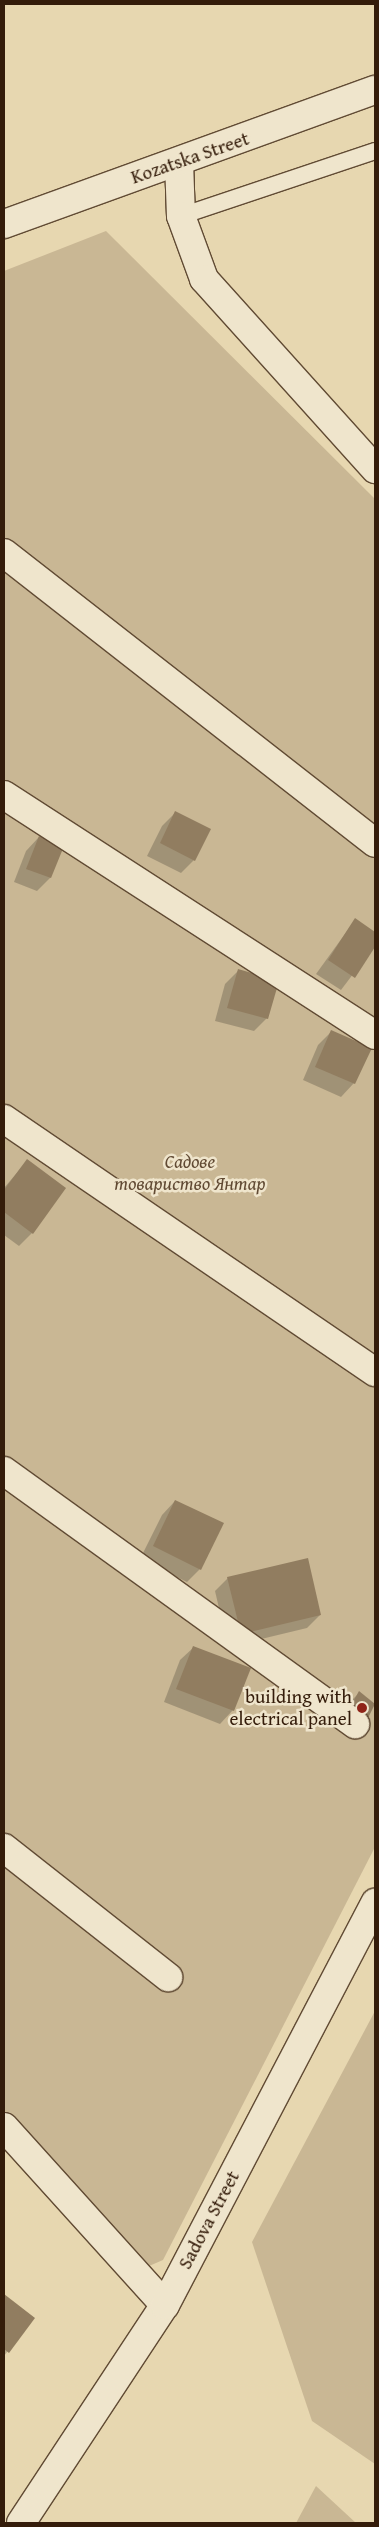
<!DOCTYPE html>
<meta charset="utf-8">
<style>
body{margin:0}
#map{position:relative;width:379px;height:2527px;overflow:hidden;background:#e7d7b0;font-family:"Gentium Book Plus",serif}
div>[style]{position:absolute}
.green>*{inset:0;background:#c9b794}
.shadow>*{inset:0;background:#0003}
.building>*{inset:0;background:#917d60}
.roads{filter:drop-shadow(1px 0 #614b34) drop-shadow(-1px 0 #614b34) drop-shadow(0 1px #614b34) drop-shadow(0 -1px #614b34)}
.service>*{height:16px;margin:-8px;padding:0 8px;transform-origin:8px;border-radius:8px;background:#efe5cc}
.minor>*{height:28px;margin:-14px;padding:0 14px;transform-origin:14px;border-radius:14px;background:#efe5cc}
.tertiary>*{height:28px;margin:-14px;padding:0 14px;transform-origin:14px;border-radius:14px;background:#efe5cc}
.dots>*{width:14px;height:14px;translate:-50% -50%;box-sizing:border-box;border:2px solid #efe5cc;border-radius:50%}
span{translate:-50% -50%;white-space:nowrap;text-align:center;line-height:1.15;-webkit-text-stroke:5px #efe5cc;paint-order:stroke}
.street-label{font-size:19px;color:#341c0a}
.park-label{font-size:19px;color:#614a33;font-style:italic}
.poi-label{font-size:19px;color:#341c0a}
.right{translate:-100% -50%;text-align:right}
.frame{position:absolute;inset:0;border:5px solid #341c0a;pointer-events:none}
</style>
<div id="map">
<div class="green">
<i style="clip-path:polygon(106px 231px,375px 499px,375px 1847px,163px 2260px,135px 2272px,4px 2127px,4px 271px)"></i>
<i style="clip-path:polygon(375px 2011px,375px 2464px,312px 2421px,252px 2242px)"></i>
<i style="clip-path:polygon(316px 2486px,356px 2523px,296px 2523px)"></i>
</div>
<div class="shadow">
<i style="clip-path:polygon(175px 813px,194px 860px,181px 873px,147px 856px,162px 826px)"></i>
<i style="clip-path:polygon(39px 837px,62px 847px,50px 878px,37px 891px,14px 882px,26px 851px)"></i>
<i style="clip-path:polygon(355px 920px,375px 933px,375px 945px,341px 990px,316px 974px)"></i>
<i style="clip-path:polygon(238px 971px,267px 1018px,254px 1031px,215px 1021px,225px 984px)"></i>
<i style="clip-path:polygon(331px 1032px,354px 1083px,341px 1097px,303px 1080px,318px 1045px)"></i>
<i style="clip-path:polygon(27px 1161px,32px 1233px,19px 1246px,4px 1235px,4px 1188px)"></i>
<i style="clip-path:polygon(175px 1501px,200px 1569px,187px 1582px,140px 1559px,162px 1515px)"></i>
<i style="clip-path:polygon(228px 1578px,320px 1615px,307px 1628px,228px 1647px,215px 1591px)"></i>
<i style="clip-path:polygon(194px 1647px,233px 1710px,220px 1724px,164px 1702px,180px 1660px)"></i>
<i style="clip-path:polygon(359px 1693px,374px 1704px,341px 1719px,352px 1700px)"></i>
<i style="clip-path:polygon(4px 2295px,34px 2318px,4px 2356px)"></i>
</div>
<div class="building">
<i style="clip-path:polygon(175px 811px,211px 829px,195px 861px,160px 843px)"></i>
<i style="clip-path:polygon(39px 836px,64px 846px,51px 878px,26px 869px)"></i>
<i style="clip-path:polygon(355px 918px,375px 932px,375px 947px,355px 978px,328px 960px)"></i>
<i style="clip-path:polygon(238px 969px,279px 981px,268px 1019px,227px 1008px)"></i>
<i style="clip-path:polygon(331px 1030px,372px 1048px,355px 1084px,315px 1067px)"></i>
<i style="clip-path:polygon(27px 1159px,66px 1188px,33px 1234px,4px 1212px,4px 1190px)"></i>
<i style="clip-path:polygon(175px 1500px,224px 1523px,201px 1570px,153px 1546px)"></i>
<i style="clip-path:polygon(308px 1558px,321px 1615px,241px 1634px,227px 1577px)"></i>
<i style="clip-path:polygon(193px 1646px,251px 1668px,234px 1711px,176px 1689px)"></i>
<i style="clip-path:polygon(359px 1691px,375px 1704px,365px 1724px,348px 1711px)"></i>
<i style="clip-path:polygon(4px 2294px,35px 2318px,9px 2353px,4px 2349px)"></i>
</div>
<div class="roads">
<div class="service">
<i style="left:181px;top:216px;width:205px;rotate:-18.5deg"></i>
</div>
<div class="minor">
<i style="left:179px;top:162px;width:54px;rotate:87.9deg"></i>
<i style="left:181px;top:216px;width:67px;rotate:69.9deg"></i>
<i style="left:204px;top:279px;width:256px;rotate:48deg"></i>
<i style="left:4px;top:553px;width:471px;rotate:38deg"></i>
<i style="left:4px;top:795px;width:442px;rotate:32.9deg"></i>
<i style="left:4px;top:1119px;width:449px;rotate:34.3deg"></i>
<i style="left:4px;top:1471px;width:433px;rotate:35.8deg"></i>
<i style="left:4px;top:1848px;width:209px;rotate:38.2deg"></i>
<i style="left:4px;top:2127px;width:240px;rotate:47.9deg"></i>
<i style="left:21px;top:2523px;width:261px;rotate:-56.6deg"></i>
<i style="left:165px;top:2305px;width:454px;rotate:-62.4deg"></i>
</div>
<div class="tertiary">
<i style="left:4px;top:224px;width:394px;rotate:-19.9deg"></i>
</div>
</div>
<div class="dots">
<i style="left:362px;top:1708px;background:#8f2418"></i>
</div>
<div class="street-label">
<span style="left:190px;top:158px;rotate:-19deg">Kozatska Street</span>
<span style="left:209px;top:2220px;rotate:-62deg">Sadova Street</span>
</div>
<div class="park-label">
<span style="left:190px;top:1173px">Садове<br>товариство Янтар</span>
</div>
<div class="poi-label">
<span class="right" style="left:352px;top:1708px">building with<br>electrical panel</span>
</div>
<div class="frame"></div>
</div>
